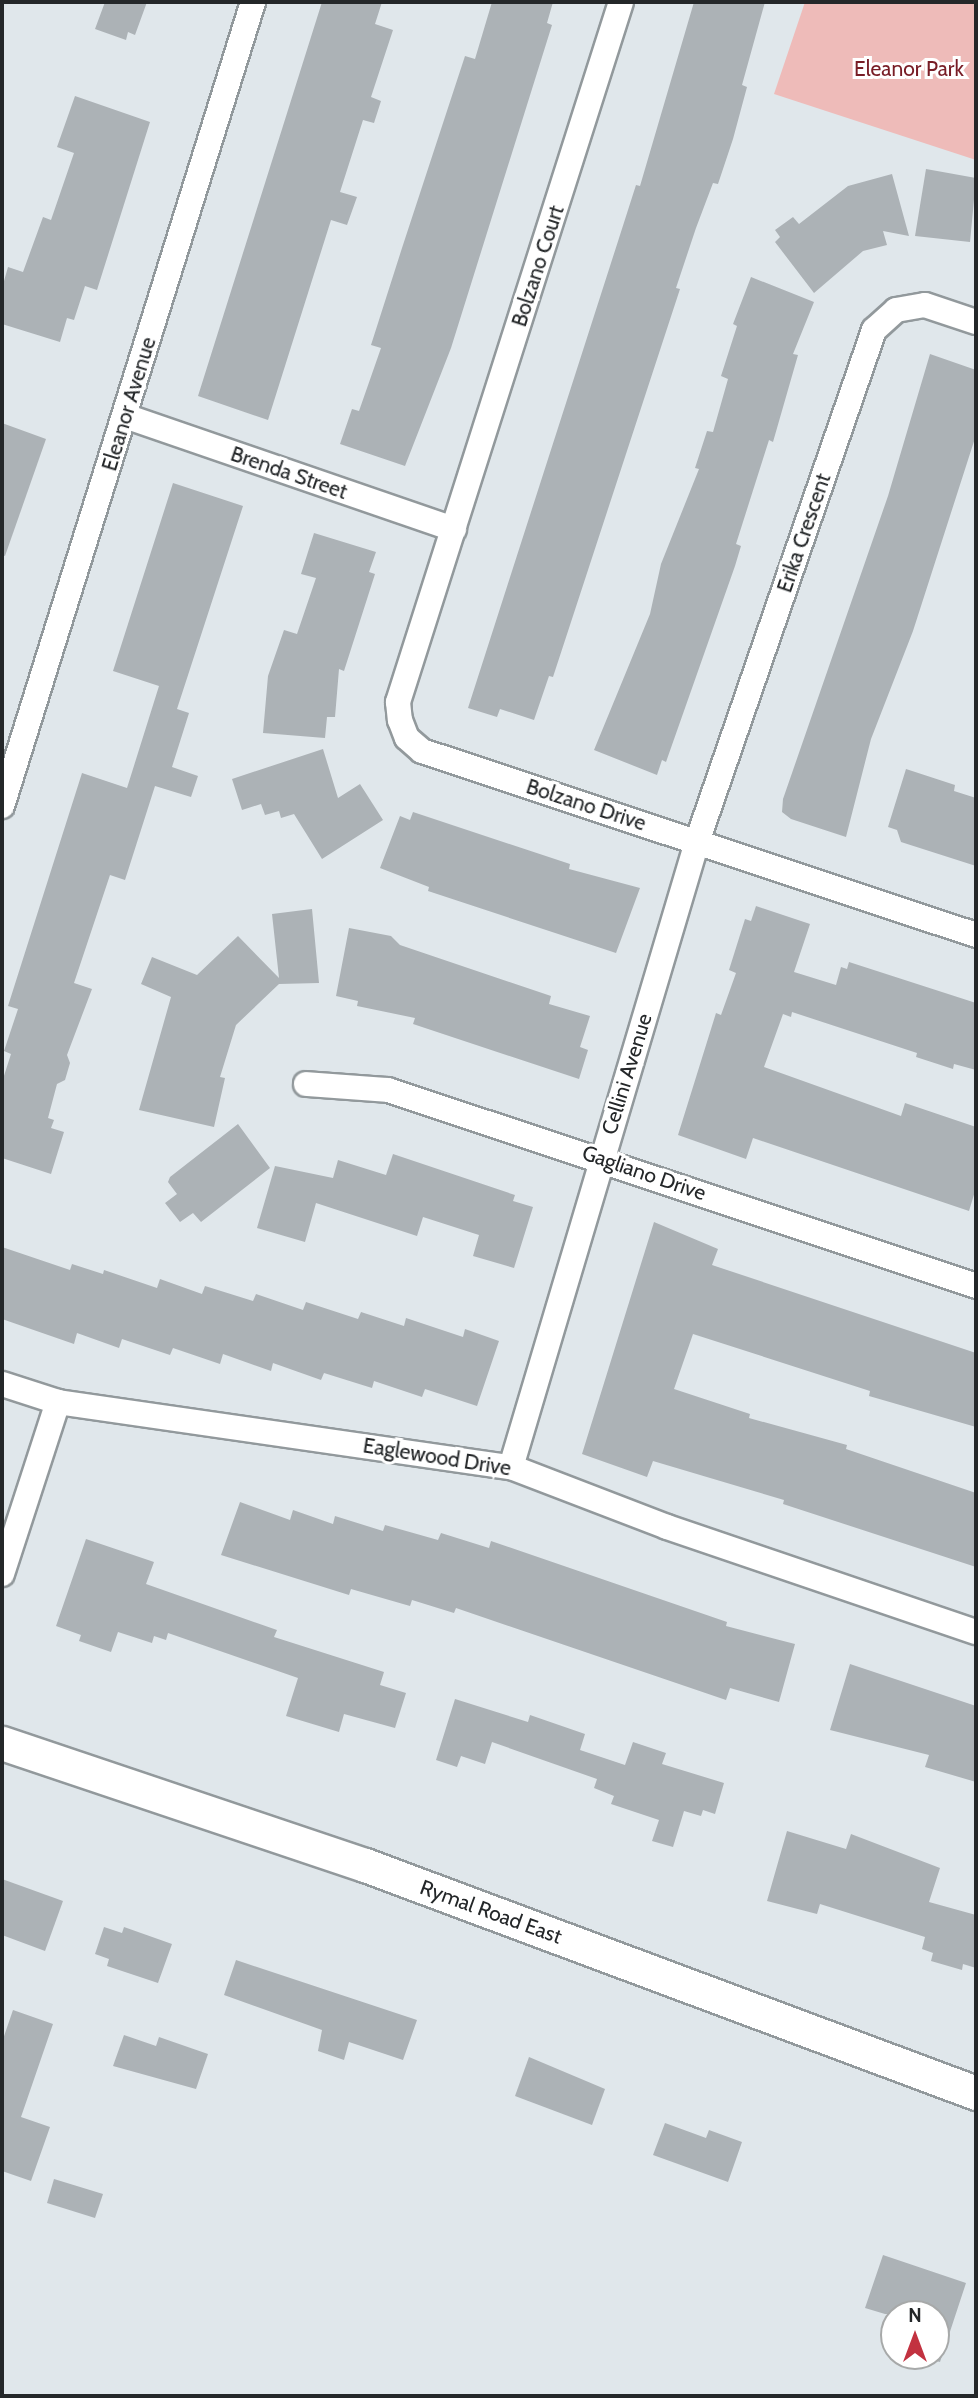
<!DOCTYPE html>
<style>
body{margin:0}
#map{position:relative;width:978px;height:2398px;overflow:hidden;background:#e0e7eb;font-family:Cabin,sans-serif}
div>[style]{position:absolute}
.green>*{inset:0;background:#eebbb9}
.building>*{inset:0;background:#acb2b6}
.roads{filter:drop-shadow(2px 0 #92999c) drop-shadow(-2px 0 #92999c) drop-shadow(0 2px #92999c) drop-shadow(0 -2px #92999c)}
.street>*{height:24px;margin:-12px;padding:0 12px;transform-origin:12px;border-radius:12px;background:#fff}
.secondary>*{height:33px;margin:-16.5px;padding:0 16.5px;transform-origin:16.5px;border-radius:16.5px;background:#fff}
span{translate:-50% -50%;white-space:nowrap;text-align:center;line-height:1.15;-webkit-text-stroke:6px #fff;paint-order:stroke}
.park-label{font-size:21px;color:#781d26}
.street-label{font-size:21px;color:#242729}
.frame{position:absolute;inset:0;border:4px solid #242729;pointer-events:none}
.north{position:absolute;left:880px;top:2300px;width:70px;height:70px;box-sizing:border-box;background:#fff;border:2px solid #a7a9a9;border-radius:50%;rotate:0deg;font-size:19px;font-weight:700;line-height:28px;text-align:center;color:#242729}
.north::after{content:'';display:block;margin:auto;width:24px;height:32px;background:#c23240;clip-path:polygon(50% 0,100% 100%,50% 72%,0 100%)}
</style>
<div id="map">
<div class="green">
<i style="clip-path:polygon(805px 2px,976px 2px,976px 160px,774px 94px)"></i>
</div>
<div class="building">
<i style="clip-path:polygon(105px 2px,147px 2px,135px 35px,128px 32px,126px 40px,95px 29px)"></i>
<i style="clip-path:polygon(322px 2px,382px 2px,375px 24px,393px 30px,371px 97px,381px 101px,374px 123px,363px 120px,340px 192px,357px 197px,347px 225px,331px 220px,268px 420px,198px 396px)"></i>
<i style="clip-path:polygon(492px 2px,553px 2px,547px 23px,552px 25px,451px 348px,405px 466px,340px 444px,352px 409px,359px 411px,381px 348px,371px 345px,402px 248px,465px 56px,475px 59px)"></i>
<i style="clip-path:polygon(694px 2px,765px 2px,742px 85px,747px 87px,733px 139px,718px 184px,713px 183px,696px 228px,676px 288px,680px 289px,553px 677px,549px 676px,534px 720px,500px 709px,497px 717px,468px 708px,620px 235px,636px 185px,640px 186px)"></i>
<i style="clip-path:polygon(75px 96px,150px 122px,97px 290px,85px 286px,74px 320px,67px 318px,60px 342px,2px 324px,2px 288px,8px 267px,23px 272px,43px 217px,51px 220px,74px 153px,57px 147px)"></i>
<i style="clip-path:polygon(926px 169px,976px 178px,970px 242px,915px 236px)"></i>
<i style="clip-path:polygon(892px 174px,909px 236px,883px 231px,887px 245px,863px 251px,814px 293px,775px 242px,780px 237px,775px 230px,793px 217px,799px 224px,848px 186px)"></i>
<i style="clip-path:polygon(751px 277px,814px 302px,793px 354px,798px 355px,773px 442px,769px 440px,736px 544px,741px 546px,735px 566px,666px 762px,662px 760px,657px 775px,594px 750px,650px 614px,661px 564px,699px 469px,695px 468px,707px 431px,713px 432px,728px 379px,721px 376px,737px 326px,733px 324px)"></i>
<i style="clip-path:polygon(930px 354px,976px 370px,976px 435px,913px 631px,871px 739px,846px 837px,791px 819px,782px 812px,783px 799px,888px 496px)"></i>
<i style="clip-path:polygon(2px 423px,46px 439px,5px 556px,2px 555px)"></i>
<i style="clip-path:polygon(173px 483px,243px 506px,177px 709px,189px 713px,172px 767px,198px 776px,191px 797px,155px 786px,125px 880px,110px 875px,74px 983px,92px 989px,67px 1055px,70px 1063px,65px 1080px,57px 1084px,48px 1118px,54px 1120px,51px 1128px,64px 1132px,51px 1174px,2px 1158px,2px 1082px,11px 1054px,4px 1051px,18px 1009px,8px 1006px,82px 773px,127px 788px,159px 686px,113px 671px)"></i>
<i style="clip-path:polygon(314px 533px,376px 552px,369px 572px,375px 574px,344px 671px,339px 669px,335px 717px,327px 717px,325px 738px,263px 733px,268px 676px,284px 630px,297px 634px,316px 578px,301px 574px)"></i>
<i style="clip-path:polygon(323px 749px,338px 798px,360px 784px,383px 820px,322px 859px,294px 814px,281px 818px,279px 811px,265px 815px,261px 804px,242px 810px,232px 779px)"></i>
<i style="clip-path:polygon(906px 769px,955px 785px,954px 791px,976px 798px,976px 866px,901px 842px,897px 830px,888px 827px)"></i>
<i style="clip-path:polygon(413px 812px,570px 864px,569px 869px,640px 888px,616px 953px,428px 891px,429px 887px,380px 868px,400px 816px,410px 820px)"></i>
<i style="clip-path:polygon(756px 906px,810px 924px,794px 972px,836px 985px,841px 967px,847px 969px,849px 962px,976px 1003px,976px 1070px,954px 1064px,953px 1069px,916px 1057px,917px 1053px,792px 1012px,791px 1017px,783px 1014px,764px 1067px,901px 1116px,905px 1103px,976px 1127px,976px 1188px,969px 1211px,753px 1138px,746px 1159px,678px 1135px,716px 1013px,721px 1015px,736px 973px,729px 970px,745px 919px,751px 921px)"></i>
<i style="clip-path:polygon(312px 909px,319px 983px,279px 984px,236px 1025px,220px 1077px,225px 1078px,214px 1127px,139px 1110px,171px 997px,141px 984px,152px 957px,197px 975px,238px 936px,279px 978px,272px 914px)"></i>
<i style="clip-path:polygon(349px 928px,391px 936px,400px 945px,551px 996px,549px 1004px,590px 1016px,580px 1047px,588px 1050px,579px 1079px,413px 1024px,415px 1018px,357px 1006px,358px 1001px,336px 996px)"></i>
<i style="clip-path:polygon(238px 1124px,270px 1168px,201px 1222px,193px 1213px,180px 1222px,165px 1203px,177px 1194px,168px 1182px,170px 1177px)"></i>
<i style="clip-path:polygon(393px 1154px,515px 1195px,513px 1201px,533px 1207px,514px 1268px,473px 1256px,479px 1235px,423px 1217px,417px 1236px,316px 1203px,305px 1242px,257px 1228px,275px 1166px,333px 1178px,338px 1160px,386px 1175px)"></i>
<i style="clip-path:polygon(654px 1222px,718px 1249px,712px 1265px,976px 1353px,976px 1427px,869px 1396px,870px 1391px,693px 1334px,674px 1389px,750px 1414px,749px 1418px,847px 1445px,846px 1449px,976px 1493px,976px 1567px,783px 1504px,784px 1500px,653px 1461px,647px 1477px,582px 1454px)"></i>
<i style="clip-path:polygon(2px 1247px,70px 1270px,72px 1264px,103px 1274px,104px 1270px,157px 1288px,160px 1279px,202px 1294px,205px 1286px,253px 1301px,256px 1294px,303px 1310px,306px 1302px,358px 1319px,361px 1312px,404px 1326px,406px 1318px,463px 1337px,465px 1329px,499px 1341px,477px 1406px,425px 1389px,422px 1397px,374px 1381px,372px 1388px,324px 1373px,321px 1380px,273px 1363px,271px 1371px,223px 1354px,220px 1364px,173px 1348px,170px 1355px,122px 1339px,119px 1348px,77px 1333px,74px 1344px,2px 1319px)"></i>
<i style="clip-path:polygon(240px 1502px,290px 1520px,293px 1510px,333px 1524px,335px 1516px,383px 1531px,385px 1525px,438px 1540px,441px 1533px,489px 1548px,491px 1541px,727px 1622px,726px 1626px,795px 1644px,779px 1702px,730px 1688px,726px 1700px,456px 1608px,454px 1613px,412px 1600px,410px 1606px,351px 1589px,349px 1595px,221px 1555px)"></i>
<i style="clip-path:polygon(86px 1539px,154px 1562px,146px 1584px,277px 1630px,274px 1637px,384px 1672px,380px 1685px,406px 1693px,395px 1728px,344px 1714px,339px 1732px,286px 1716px,298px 1678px,168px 1633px,166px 1640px,154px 1636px,152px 1643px,118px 1632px,111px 1652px,79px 1641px,81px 1635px,56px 1626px)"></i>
<i style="clip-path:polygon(850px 1664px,976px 1706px,976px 1782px,925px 1767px,929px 1755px,830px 1730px)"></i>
<i style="clip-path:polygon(455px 1699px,528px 1722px,530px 1715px,585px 1734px,580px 1750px,625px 1765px,633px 1742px,666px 1753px,662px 1764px,724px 1783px,715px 1814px,703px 1810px,701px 1816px,684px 1811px,673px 1847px,652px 1841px,659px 1820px,611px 1804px,614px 1796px,594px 1788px,597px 1779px,492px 1742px,485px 1764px,461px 1756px,457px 1767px,436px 1760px)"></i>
<i style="clip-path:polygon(787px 1831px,846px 1849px,851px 1834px,940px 1868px,929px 1902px,976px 1915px,976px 1968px,963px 1964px,962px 1970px,931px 1961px,933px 1953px,922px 1949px,925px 1937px,820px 1904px,817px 1914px,767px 1901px)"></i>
<i style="clip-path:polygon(2px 1879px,63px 1901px,45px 1951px,2px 1935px)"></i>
<i style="clip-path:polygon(104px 1927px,122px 1933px,124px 1927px,172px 1944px,158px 1983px,107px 1966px,109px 1959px,95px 1954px)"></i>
<i style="clip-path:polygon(236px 1960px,417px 2020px,403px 2060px,349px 2042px,344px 2060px,318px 2051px,322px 2030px,224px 1995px)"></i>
<i style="clip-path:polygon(13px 2010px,53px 2024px,21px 2117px,50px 2127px,31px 2181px,2px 2171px,2px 2042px)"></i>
<i style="clip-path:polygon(124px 2035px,156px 2046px,159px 2037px,208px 2054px,196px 2089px,113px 2066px)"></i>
<i style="clip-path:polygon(529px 2057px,605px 2089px,592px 2125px,515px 2096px)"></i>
<i style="clip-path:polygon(665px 2123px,706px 2138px,709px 2130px,742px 2142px,728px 2182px,653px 2155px)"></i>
<i style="clip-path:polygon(54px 2179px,103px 2194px,95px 2218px,47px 2203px)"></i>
<i style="clip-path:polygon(883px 2255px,966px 2283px,940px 2362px,936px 2361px,936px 2314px,885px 2314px,865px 2308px)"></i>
</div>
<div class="roads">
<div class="street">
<i style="left:621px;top:2px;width:735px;rotate:107.67deg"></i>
<i style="left:398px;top:702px;width:18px;rotate:84deg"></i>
<i style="left:400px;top:720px;width:19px;rotate:69deg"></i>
<i style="left:407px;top:738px;width:20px;rotate:41deg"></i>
<i style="left:422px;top:751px;width:584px;rotate:18.37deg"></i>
<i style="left:125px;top:416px;width:348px;rotate:19deg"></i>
<i style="left:2px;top:806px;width:842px;rotate:-72.66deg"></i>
<i style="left:306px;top:1084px;width:82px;rotate:4.2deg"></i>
<i style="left:388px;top:1090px;width:620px;rotate:18.43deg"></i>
<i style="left:2px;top:1384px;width:59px;rotate:17.8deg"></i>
<i style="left:58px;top:1402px;width:458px;rotate:8.2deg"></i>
<i style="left:511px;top:1467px;width:167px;rotate:21deg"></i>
<i style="left:667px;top:1527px;width:326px;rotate:18.8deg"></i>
<i style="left:511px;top:1467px;width:652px;rotate:-73.43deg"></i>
<i style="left:697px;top:842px;width:542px;rotate:-70.93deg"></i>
<i style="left:874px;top:330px;width:30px;rotate:-42deg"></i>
<i style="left:896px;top:310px;width:29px;rotate:-10deg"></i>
<i style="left:925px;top:305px;width:54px;rotate:18.4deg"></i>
<i style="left:2px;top:1574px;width:181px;rotate:-72deg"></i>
</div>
<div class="secondary">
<i style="left:2px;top:1743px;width:383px;rotate:18.6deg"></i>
<i style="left:365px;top:1865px;width:652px;rotate:20.46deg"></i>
</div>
</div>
<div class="park-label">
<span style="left:909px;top:69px">Eleanor Park</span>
</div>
<div class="street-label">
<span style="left:538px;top:266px;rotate:-72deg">Bolzano Court</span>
<span style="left:129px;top:404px;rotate:-73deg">Eleanor Avenue</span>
<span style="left:289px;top:473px;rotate:19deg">Brenda Street</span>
<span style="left:804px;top:533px;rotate:-71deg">Erika Crescent</span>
<span style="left:586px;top:805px;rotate:18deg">Bolzano Drive</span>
<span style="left:627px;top:1074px;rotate:-73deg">Cellini Avenue</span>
<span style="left:644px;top:1173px;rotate:19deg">Gagliano Drive</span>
<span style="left:437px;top:1457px;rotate:9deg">Eaglewood Drive</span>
<span style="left:491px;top:1912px;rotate:20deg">Rymal Road East</span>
</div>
<div class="frame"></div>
<div class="north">N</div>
</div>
